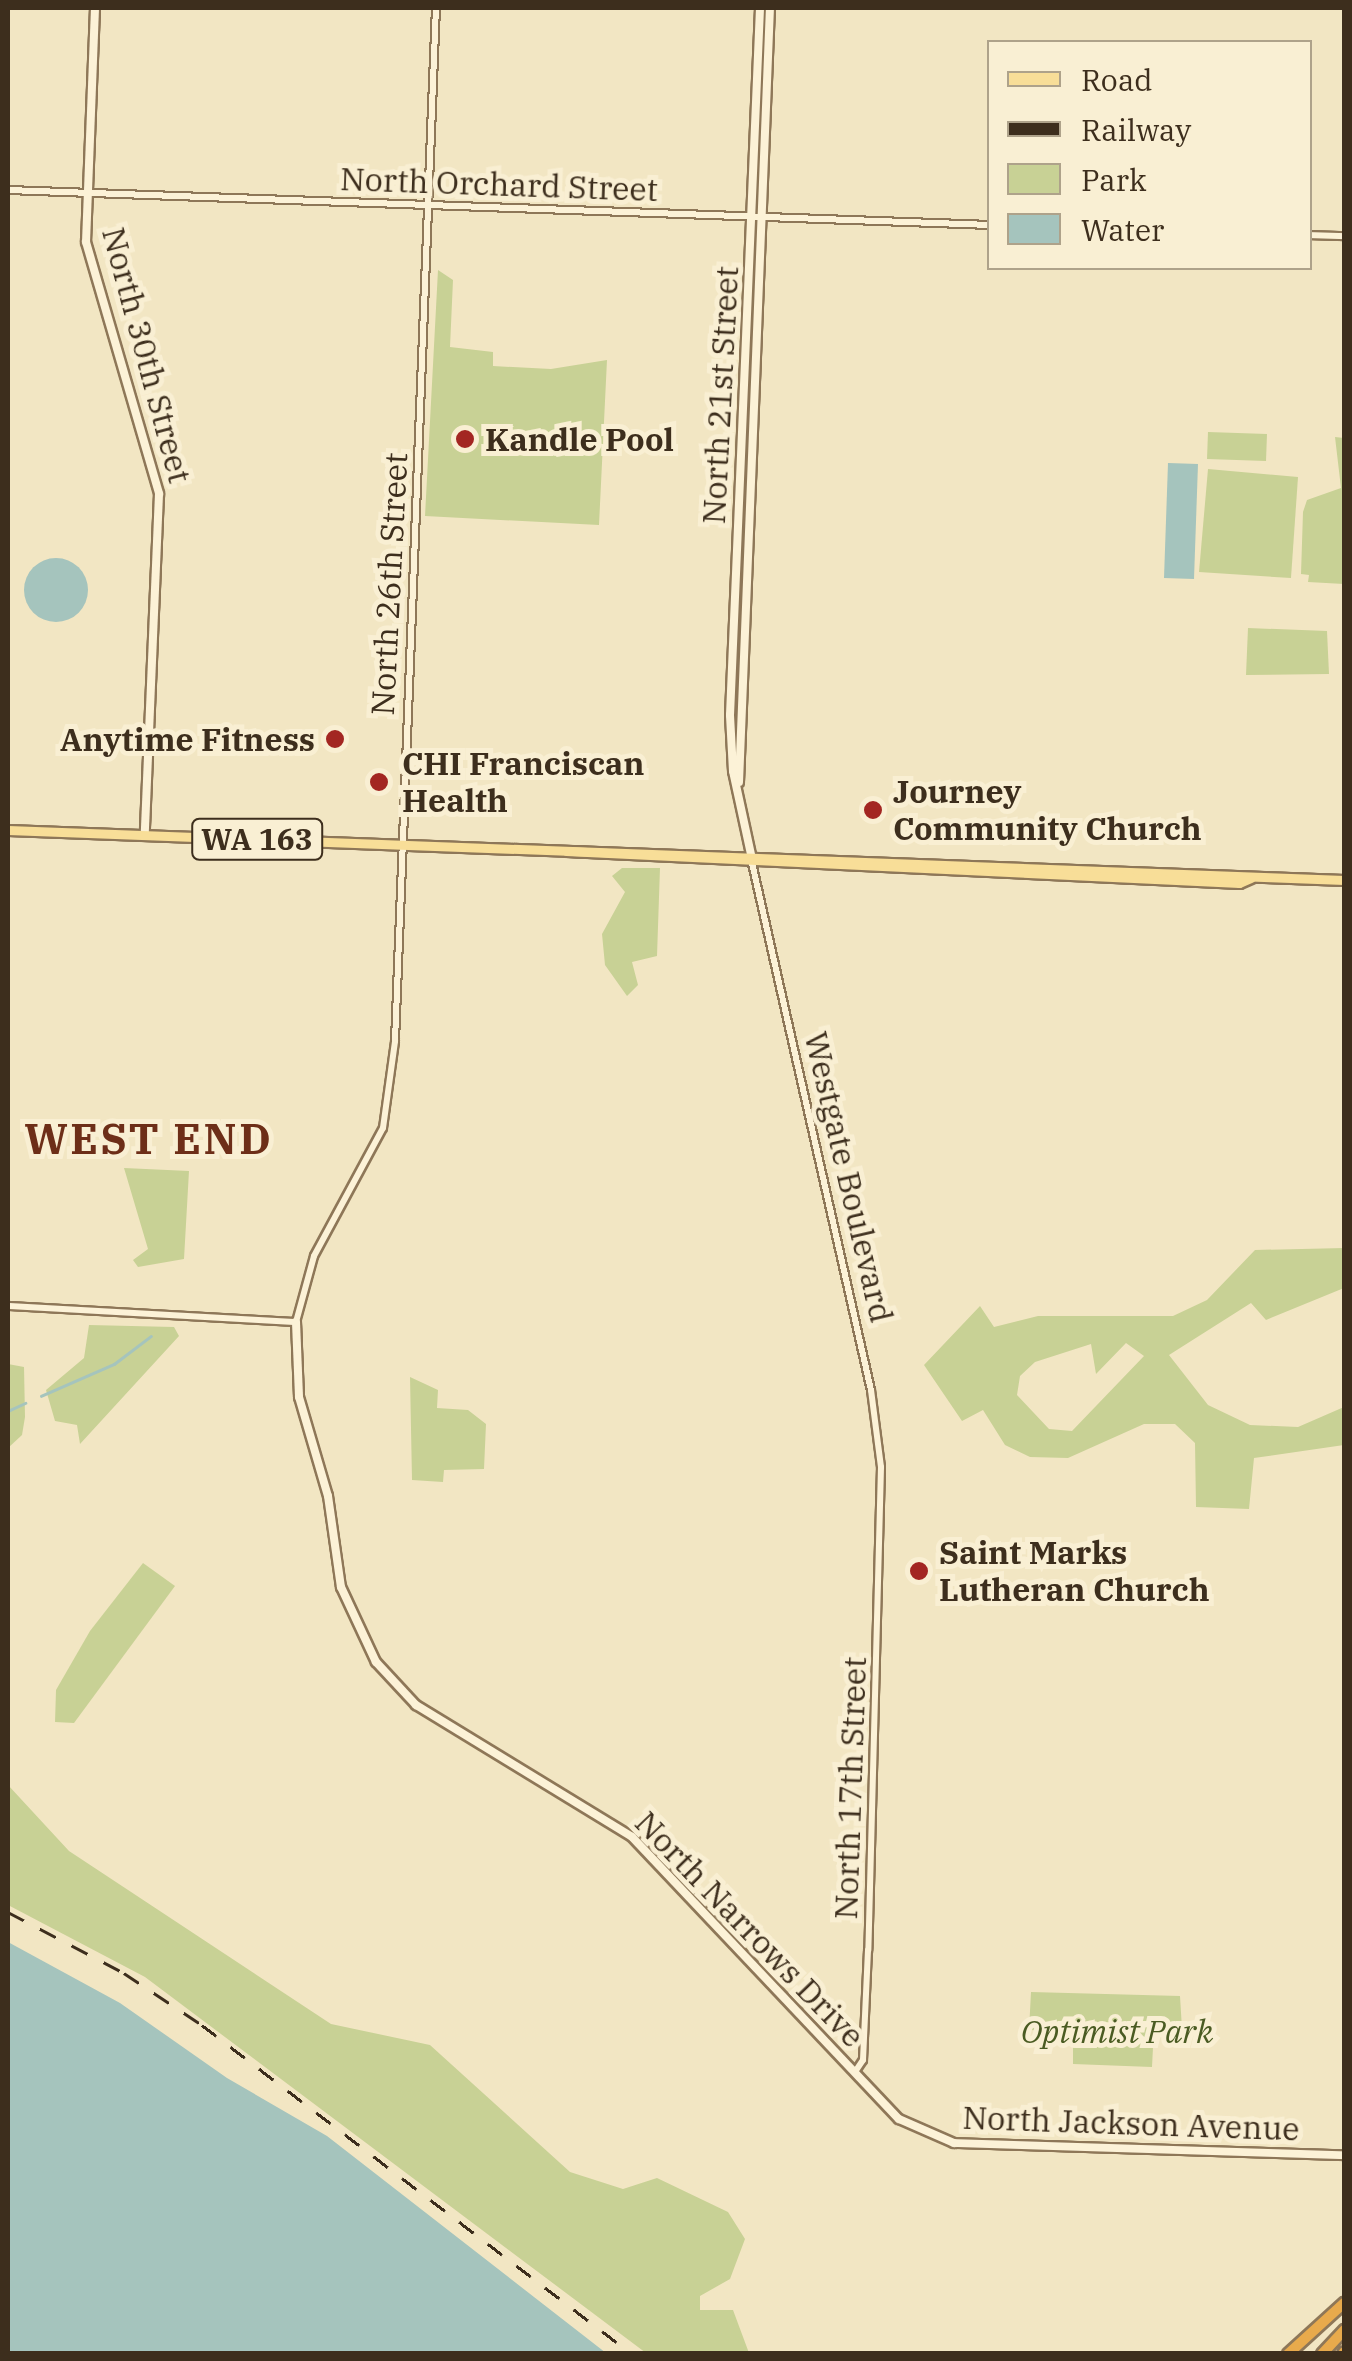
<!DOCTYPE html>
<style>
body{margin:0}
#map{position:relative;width:1352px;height:2361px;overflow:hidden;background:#f2e6c3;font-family:"IBM Plex Serif",serif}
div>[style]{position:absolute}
.green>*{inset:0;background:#c8d195}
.water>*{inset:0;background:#a5c4bd}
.round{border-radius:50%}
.stream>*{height:2.5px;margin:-1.25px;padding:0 1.25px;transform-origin:1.25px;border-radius:1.25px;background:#a5c4bd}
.roads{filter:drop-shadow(2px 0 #8e7758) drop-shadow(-2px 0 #8e7758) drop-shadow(0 2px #8e7758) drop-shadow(0 -2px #8e7758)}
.tertiary>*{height:6px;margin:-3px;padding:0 3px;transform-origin:3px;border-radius:3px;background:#fcf2d7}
.secondary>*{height:8px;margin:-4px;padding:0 4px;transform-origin:4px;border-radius:4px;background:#fcf2d7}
.primary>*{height:9px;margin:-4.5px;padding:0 4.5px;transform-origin:4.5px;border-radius:4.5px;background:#f8de98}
.motorway>*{height:10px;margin:-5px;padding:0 5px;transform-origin:5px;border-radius:5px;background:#e8aa4c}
.rail>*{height:2.5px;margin-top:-1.25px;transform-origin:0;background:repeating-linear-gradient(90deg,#3d2e1d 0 18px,transparent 0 36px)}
.dots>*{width:28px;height:28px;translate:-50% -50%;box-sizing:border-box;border:5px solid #f9efd3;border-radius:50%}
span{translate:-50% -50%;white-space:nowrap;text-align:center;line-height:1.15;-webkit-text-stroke:10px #f9efd3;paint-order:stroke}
.shield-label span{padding:2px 8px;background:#f9efd3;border:2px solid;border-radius:8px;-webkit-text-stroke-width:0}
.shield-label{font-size:30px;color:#3d2e1d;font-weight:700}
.street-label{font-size:32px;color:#3d2e1d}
.poi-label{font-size:32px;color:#3d2e1d;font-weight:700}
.left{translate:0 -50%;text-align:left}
.right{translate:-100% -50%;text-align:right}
.park-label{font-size:32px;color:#4a5b22;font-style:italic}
.district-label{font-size:42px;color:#6d2e18;font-weight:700;letter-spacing:2.5px}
.frame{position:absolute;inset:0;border:10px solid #3d2e1d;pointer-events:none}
.legend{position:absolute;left:987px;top:40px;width:325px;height:230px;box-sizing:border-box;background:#f9efd3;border:2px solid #aea28a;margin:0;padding:12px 18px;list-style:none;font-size:30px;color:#3d2e1d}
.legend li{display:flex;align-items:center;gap:20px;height:50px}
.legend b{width:50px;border:2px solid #aea28a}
</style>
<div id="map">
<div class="green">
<i style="clip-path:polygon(438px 270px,453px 280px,450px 347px,493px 352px,493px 366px,551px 369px,607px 360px,599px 525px,425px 516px)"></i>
<i style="clip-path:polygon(1208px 432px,1267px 434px,1266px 461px,1207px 459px)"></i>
<i style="clip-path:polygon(1335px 437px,1344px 438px,1344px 584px,1308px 582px,1309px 575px,1301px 574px,1303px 512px,1307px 500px,1341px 488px)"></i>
<i style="clip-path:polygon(1208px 469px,1298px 477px,1291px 578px,1199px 572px)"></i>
<i style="clip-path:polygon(1248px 628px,1327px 631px,1329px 674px,1246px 675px)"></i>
<i style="clip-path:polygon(622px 868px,660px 868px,657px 956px,632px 962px,638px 985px,627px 996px,605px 965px,602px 934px,625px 892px,612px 876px)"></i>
<i style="clip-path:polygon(124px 1168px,189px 1171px,184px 1259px,138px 1267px,133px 1260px,148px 1249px)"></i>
<i style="clip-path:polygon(evenodd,1344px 1248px,1344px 1288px,1266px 1320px,1251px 1303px,1169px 1355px,1208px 1405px,1250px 1425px,1298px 1427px,1344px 1407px,1344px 1445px,1254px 1458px,1249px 1509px,1196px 1507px,1195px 1443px,1175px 1424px,1144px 1424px,1068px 1458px,1030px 1457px,1005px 1445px,983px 1410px,962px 1421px,924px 1365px,980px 1306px,994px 1327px,1038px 1316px,1173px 1316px,1207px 1300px,1255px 1250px,1344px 1248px,1126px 1343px,1144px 1356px,1072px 1431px,1049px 1429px,1017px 1395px,1020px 1376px,1035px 1362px,1091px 1344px,1096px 1374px,1126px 1343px)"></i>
<i style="clip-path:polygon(89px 1325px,174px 1327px,179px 1336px,80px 1444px,77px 1425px,55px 1421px,46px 1390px,84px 1358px)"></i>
<i style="clip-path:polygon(8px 1364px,24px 1367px,25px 1417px,22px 1435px,8px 1448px)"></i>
<i style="clip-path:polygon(410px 1377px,438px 1390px,437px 1408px,468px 1410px,486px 1424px,484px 1469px,444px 1470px,443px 1482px,412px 1480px)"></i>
<i style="clip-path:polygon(143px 1563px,175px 1586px,74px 1723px,55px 1722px,56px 1690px,90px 1631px)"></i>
<i style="clip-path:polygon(8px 1785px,69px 1851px,331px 2024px,430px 2045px,570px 2172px,623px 2189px,657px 2178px,728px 2212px,745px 2239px,730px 2279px,700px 2296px,700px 2310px,733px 2310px,749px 2353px,646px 2353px,145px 1977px,8px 1905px)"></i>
<i style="clip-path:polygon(1031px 1992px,1180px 1996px,1182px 2029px,1154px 2028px,1152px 2067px,1073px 2064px,1073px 2032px,1029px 2030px)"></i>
</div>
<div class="water">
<i style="clip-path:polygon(1168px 463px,1198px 464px,1194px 579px,1164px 578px)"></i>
<i class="round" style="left:24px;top:558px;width:64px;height:64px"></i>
<i style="clip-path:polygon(8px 1942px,120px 2003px,227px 2078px,327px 2136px,606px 2353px,8px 2353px)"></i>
</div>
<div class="stream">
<i style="left:41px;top:1396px;width:80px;rotate:-23.7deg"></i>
<i style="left:114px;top:1364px;width:46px;rotate:-37.1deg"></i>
<i style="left:8px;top:1411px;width:19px;rotate:-25deg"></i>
</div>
<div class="roads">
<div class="tertiary">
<i style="left:8px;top:190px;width:982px;rotate:2.04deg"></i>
<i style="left:1310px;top:235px;width:34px;rotate:2deg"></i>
<i style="left:752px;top:863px;width:540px;rotate:77.28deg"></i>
<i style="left:871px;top:1390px;width:78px;rotate:82.6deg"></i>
<i style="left:881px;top:1467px;width:483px;rotate:91.5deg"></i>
<i style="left:868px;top:1950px;width:110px;rotate:92.6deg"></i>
<i style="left:863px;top:2060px;width:14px;rotate:124deg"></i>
<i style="left:8px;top:1306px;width:288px;rotate:3.2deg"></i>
<i style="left:296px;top:1322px;width:68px;rotate:-74.7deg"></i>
<i style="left:314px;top:1256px;width:145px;rotate:-61.7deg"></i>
<i style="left:383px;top:1128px;width:88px;rotate:-82.1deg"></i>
<i style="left:395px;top:1041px;width:1034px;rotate:-87.73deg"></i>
</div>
<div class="secondary">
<i style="left:95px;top:8px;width:234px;rotate:92.2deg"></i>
<i style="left:86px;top:242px;width:262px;rotate:73.8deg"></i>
<i style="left:159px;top:494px;width:341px;rotate:92.4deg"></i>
<i style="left:739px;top:782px;width:775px;rotate:-87.71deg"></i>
<i style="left:752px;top:859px;width:90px;rotate:-102.2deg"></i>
<i style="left:733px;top:771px;width:56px;rotate:-93.1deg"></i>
<i style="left:730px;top:715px;width:708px;rotate:-87.57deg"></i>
<i style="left:296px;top:1322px;width:75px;rotate:87.7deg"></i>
<i style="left:299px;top:1397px;width:103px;rotate:73.7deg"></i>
<i style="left:328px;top:1496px;width:92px;rotate:81.9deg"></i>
<i style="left:341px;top:1587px;width:83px;rotate:65deg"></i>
<i style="left:376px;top:1662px;width:59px;rotate:47.1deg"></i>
<i style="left:416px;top:1705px;width:253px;rotate:31.4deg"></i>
<i style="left:632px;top:1837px;width:388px;rotate:46.6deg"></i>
<i style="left:899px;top:2119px;width:60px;rotate:23.6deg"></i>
<i style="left:954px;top:2143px;width:390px;rotate:1.8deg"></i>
</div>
<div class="primary">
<i style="left:8px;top:830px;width:1337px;rotate:2.14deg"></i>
<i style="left:566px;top:851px;width:674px;rotate:2.72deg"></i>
<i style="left:1239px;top:883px;width:13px;rotate:-23deg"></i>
</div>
<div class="motorway">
<i style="left:1288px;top:2354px;width:76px;rotate:-42.3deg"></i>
<i style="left:1322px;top:2354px;width:33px;rotate:-47deg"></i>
<i style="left:1343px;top:2354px;width:2px;rotate:-63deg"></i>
</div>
</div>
<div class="rail">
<i style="left:8px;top:1912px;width:131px;rotate:27.7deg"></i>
<i style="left:124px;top:1973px;width:94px;rotate:33.7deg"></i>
<i style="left:202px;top:2025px;width:541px;rotate:37.42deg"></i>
</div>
<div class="dots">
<i style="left:465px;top:439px;background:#a32622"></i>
<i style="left:335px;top:739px;background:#a32622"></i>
<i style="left:379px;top:782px;background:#a32622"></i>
<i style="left:873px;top:810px;background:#a32622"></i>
<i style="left:919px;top:1571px;background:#a32622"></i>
</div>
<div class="shield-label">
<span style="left:257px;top:839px">WA 163</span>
</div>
<div class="street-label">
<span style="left:499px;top:184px;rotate:2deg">North Orchard Street</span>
<span style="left:147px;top:355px;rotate:75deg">North 30th Street</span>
<span style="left:720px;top:395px;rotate:-87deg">North 21st Street</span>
<span style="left:389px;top:584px;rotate:-87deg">North 26th Street</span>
<span style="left:849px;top:1177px;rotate:77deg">Westgate Boulevard</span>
<span style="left:850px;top:1788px;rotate:-88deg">North 17th Street</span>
<span style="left:750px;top:1929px;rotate:46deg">North Narrows Drive</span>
<span style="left:1131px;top:2123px;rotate:2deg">North Jackson Avenue</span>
</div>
<div class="poi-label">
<span class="left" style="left:485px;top:439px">Kandle Pool</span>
<span class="right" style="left:315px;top:739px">Anytime Fitness</span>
<span class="left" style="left:402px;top:782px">CHI Franciscan<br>Health</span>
<span class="left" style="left:893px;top:810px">Journey<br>Community Church</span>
<span class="left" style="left:939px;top:1571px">Saint Marks<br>Lutheran Church</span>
</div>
<div class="park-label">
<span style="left:1117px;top:2031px">Optimist Park</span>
</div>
<div class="district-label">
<span style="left:149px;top:1139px">WEST END</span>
</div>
<div class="frame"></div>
<ul class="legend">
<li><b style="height:12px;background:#f8de98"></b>Road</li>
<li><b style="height:12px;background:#3d2e1d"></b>Railway</li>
<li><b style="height:28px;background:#c8d195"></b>Park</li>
<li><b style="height:28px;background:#a5c4bd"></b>Water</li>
</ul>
</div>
